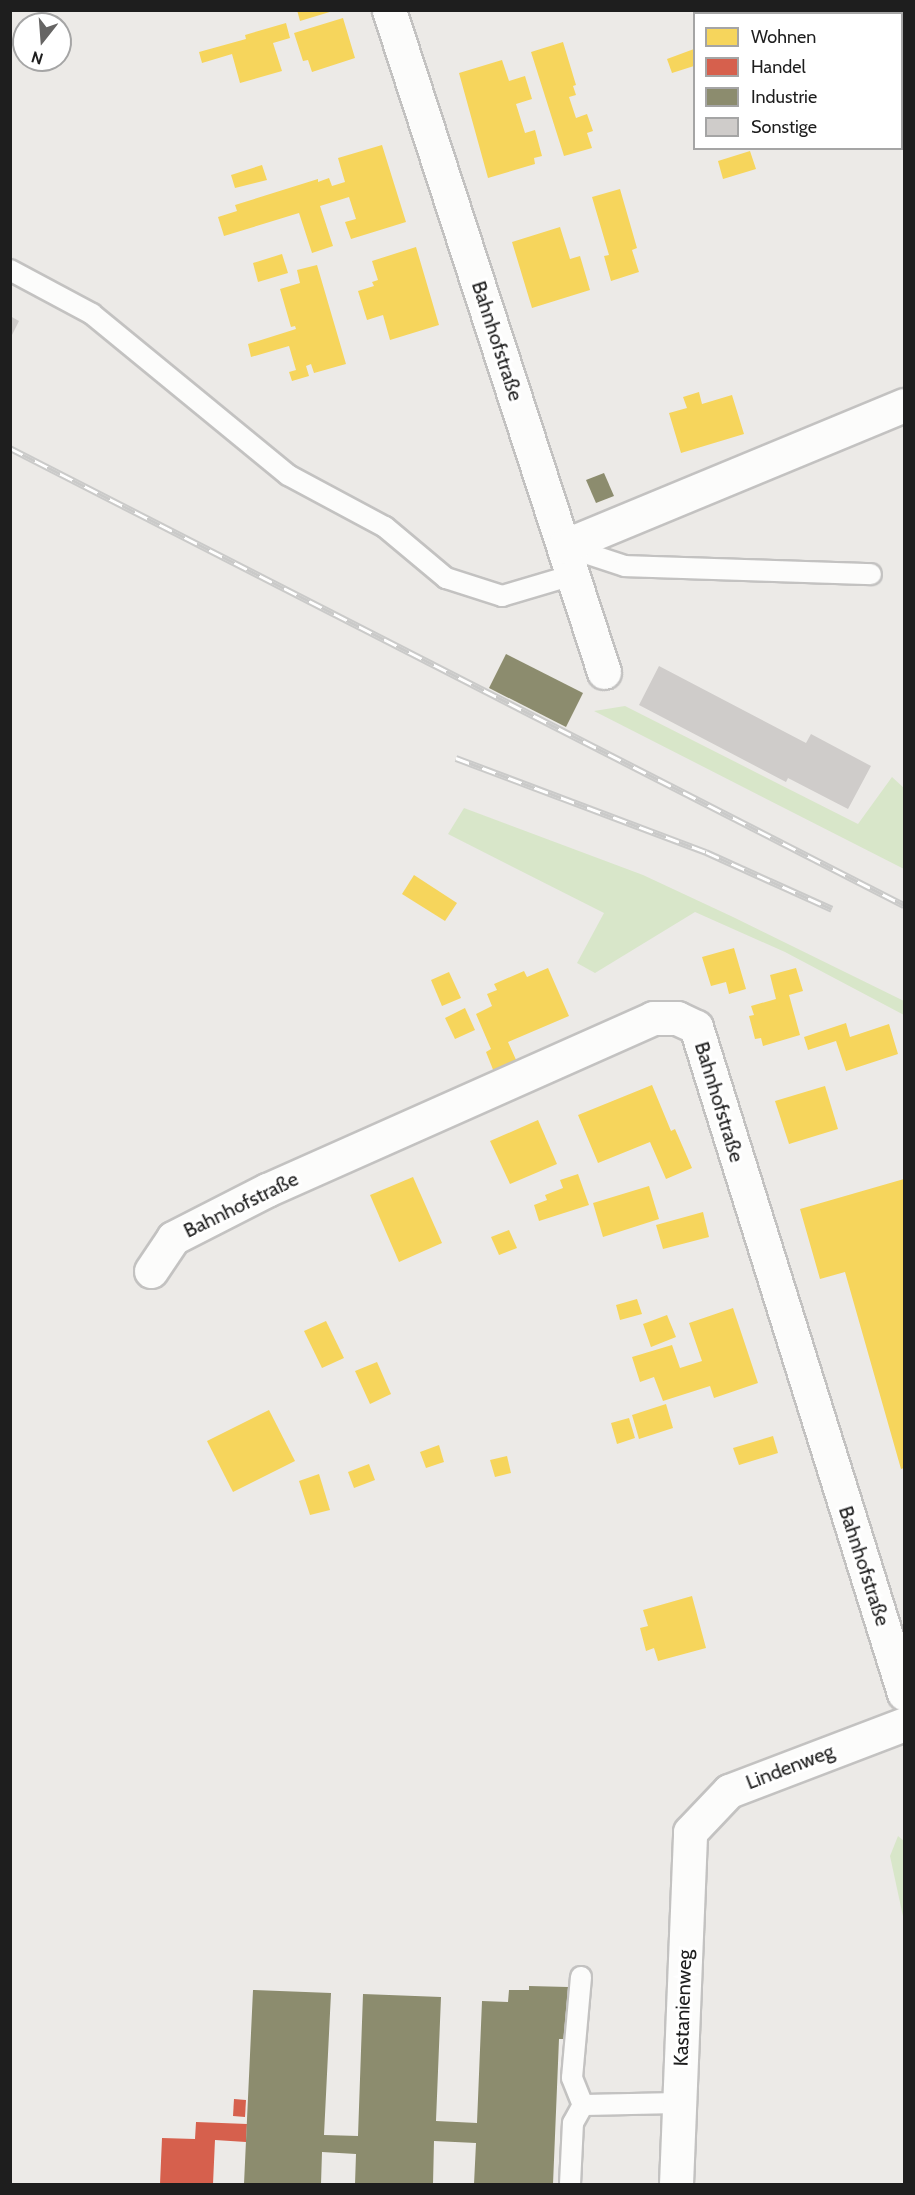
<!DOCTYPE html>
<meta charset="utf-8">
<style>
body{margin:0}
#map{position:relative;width:915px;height:2195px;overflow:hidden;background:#eceae7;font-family:Cabin,sans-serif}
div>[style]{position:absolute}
.grass>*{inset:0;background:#d8e6c9}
.homes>*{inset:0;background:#f6d55c}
.shops>*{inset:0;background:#d6604d}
.industry>*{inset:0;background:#8c8c6e}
.building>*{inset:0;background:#cfccca}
.roads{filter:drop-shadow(2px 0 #c3c2c1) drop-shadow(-2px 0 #c3c2c1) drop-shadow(0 2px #c3c2c1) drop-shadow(0 -2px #c3c2c1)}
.service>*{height:20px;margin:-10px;padding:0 10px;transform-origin:10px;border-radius:10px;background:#fcfcfb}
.minor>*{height:33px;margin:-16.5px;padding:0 16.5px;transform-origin:16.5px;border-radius:16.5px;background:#fcfcfb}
.rail>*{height:7px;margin-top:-3.5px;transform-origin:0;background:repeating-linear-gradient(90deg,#fff 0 14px,#cacac9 0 28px);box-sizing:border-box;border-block:2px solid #cacac9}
span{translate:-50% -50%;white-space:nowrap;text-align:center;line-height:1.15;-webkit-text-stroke:6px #fff;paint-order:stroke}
.street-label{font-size:20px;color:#1e1e1e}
.frame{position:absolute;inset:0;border:12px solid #1e1e1e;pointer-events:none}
.legend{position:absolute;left:693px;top:12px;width:210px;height:138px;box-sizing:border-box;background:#fff;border:2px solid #a5a5a5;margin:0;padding:8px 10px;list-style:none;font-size:18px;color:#1e1e1e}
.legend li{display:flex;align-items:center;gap:12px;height:30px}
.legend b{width:30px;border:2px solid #a5a5a5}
.north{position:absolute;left:12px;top:12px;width:60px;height:60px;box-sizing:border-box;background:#fff;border:2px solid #a5a5a5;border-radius:50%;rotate:197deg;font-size:16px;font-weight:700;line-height:24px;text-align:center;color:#1e1e1e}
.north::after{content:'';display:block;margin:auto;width:21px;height:27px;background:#666564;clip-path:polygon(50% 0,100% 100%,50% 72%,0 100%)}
</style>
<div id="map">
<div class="grass">
<i style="clip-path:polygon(625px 706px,858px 824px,892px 777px,904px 788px,904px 869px,594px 711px)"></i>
<i style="clip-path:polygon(464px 808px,643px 875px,733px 917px,904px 1001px,904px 1015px,785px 952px,695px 912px,595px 973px,577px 963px,604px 913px,448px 834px)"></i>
<i style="clip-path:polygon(898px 1836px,904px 1841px,904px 1921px,890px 1856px)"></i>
</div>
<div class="homes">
<i style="clip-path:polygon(297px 10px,333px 10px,333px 11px,300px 21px)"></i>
<i style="clip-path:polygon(765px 10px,801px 10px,801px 11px,766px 14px)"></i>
<i style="clip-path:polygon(343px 18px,355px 58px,312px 72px,308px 60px,303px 61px,294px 33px)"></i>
<i style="clip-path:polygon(286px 23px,290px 38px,273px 43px,282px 71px,240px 83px,232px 54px,202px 63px,199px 52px,246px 39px,245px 35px)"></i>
<i style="clip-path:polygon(563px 42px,576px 85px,573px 86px,576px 95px,569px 97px,576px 118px,587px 114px,593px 131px,587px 133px,592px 148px,564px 156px,531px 52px)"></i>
<i style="clip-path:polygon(694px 49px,694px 66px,672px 73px,667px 59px)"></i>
<i style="clip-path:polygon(502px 60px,509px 81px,525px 76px,532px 99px,516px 104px,525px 133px,535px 130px,542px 156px,534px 158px,535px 164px,488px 178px,459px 73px)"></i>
<i style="clip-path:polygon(382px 145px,406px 222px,351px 239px,345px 222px,356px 219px,349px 197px,320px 206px,333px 246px,312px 253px,299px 213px,224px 236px,218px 217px,237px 211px,235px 205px,318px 179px,318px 182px,329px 178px,332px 186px,345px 182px,338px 158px)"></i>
<i style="clip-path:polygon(750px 151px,756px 169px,723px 179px,718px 161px)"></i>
<i style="clip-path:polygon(262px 165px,267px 180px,235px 188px,231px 175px)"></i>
<i style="clip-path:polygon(620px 189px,637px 248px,632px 250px,639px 272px,611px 281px,604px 256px,609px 255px,592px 197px)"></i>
<i style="clip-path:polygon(560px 227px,570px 259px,580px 256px,590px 290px,532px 308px,512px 242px)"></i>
<i style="clip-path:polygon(416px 247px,439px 325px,390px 340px,383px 315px,367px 320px,358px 291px,374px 286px,372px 282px,378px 280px,372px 261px)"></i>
<i style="clip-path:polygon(282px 254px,288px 273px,258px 282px,253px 263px)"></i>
<i style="clip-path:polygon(317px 265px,346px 364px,314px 373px,311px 364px,306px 366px,309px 376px,292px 381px,289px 372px,296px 370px,289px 346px,251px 357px,248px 344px,296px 329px,295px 326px,291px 327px,280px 289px,300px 283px,297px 270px)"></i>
<i style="clip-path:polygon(699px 392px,702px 404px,732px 395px,744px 434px,681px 453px,669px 413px,687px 408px,683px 397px)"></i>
<i style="clip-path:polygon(414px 875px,457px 903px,445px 921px,402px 894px)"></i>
<i style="clip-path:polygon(734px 948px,746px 989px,729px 994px,726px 982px,711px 986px,702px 957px)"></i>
<i style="clip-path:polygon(548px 968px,569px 1016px,508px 1042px,517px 1062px,494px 1072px,486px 1052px,491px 1049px,476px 1014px,492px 1006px,487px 994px,497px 990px,494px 984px,524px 971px,527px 977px)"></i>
<i style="clip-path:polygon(796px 968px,803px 991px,789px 995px,800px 1035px,763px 1046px,761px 1038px,755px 1039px,749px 1016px,754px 1015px,751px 1006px,776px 999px,770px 975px)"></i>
<i style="clip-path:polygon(449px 972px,461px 998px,442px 1006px,431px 980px)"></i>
<i style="clip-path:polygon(465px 1008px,475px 1030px,455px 1039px,445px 1018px)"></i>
<i style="clip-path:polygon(846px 1023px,850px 1037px,889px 1024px,898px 1054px,846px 1071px,836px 1041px,808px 1050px,804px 1037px)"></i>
<i style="clip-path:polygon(652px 1085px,671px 1131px,675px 1129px,692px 1168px,666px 1179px,650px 1142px,598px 1163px,578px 1115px)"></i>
<i style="clip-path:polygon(825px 1086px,838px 1129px,789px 1144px,775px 1101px)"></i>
<i style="clip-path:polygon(538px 1120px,557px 1164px,510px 1184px,490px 1141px)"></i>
<i style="clip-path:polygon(578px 1174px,589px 1205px,539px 1221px,534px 1205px,547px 1200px,545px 1195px,563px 1188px,560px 1180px)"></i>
<i style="clip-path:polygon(413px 1177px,442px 1243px,399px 1262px,370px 1195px)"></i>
<i style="clip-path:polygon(904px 1179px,904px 1468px,901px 1469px,845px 1272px,820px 1279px,800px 1209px)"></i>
<i style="clip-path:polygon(649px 1186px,659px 1219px,603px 1237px,593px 1203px)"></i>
<i style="clip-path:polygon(703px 1212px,709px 1237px,663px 1249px,656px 1225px)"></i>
<i style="clip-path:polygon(509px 1230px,517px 1248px,499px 1255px,491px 1237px)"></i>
<i style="clip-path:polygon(637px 1299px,642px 1314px,620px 1320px,616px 1305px)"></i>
<i style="clip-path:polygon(733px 1308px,758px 1383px,714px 1398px,710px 1386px,663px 1401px,654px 1377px,640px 1382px,632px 1357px,672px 1345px,680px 1368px,702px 1361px,689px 1323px)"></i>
<i style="clip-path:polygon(667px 1315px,676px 1337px,651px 1347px,643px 1324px)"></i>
<i style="clip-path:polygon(326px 1321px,344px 1358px,322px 1368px,304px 1331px)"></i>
<i style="clip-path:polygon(377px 1362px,391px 1394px,370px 1404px,355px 1371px)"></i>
<i style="clip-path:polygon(666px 1404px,673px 1428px,639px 1439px,632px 1415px)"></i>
<i style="clip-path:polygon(269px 1410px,295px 1461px,233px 1492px,207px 1441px)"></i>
<i style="clip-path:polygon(629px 1418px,635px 1438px,617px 1444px,611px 1423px)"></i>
<i style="clip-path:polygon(773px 1436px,778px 1453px,739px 1465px,733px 1448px)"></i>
<i style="clip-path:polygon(439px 1445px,444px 1462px,426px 1468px,420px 1452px)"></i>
<i style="clip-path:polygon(507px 1456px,511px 1473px,495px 1477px,490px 1460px)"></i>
<i style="clip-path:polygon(369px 1464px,375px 1480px,354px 1488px,348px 1472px)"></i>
<i style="clip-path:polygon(319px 1474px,330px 1510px,310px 1515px,299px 1481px)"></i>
<i style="clip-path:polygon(692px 1596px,706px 1648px,658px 1661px,654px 1648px,646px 1651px,640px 1628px,648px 1626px,643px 1610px)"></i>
</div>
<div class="shops">
<i style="clip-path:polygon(234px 2099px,246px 2100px,245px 2117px,233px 2116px)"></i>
<i style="clip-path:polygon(196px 2122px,247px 2124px,246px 2142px,215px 2140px,213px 2184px,160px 2184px,162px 2138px,195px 2139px)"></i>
</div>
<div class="industry">
<i style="clip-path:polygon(604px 473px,614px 496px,596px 503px,586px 480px)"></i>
<i style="clip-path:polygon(506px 654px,583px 693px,566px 727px,489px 688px)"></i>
<i style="clip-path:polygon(529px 1986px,568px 1987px,566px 2039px,559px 2039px,553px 2184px,474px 2184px,476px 2143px,434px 2141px,433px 2184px,355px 2184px,356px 2154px,322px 2152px,321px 2184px,244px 2184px,253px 1990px,331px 1993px,324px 2135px,358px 2136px,363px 1994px,441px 1997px,436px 2121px,477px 2123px,482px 2001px,508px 2002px,509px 1990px,529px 1990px)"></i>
</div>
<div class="building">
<i style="clip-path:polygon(10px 316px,19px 321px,10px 339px)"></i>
<i style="clip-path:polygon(659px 666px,806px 743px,811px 734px,871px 766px,848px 809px,788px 778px,786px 782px,639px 705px)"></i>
</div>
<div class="roads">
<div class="service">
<i style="left:10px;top:270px;width:93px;rotate:28.2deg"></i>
<i style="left:92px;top:314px;width:254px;rotate:39.4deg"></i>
<i style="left:288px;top:475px;width:110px;rotate:28.2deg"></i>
<i style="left:385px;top:527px;width:80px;rotate:39.9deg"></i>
<i style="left:446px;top:578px;width:59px;rotate:17.8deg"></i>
<i style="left:502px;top:596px;width:74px;rotate:-16.5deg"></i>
<i style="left:564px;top:546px;width:64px;rotate:18.2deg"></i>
<i style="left:625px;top:566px;width:246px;rotate:1.9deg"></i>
<i style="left:581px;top:1977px;width:101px;rotate:95.1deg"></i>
<i style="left:572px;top:2078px;width:29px;rotate:68deg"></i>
<i style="left:570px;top:2184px;width:61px;rotate:-87.2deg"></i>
<i style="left:573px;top:2123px;width:21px;rotate:-61deg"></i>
<i style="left:583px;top:2105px;width:96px;rotate:-1.2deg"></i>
</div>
<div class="minor">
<i style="left:389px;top:10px;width:696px;rotate:72.01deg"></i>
<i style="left:735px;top:10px;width:4px;rotate:76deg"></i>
<i style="left:564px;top:546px;width:368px;rotate:-22.5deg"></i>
<i style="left:151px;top:1271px;width:40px;rotate:-56deg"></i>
<i style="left:173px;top:1238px;width:106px;rotate:-27.1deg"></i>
<i style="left:267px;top:1190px;width:423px;rotate:-24deg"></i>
<i style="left:653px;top:1018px;width:24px"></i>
<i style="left:677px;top:1018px;width:21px;rotate:25deg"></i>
<i style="left:696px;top:1027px;width:698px;rotate:72.66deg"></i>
<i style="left:676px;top:2184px;width:352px;rotate:-87.7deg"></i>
<i style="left:690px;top:1832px;width:57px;rotate:-46.4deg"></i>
<i style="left:729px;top:1791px;width:187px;rotate:-20.9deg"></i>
</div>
</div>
<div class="rail">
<i style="left:10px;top:448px;width:1004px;rotate:27.08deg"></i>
<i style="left:456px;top:758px;width:267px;rotate:20.6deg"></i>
<i style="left:706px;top:852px;width:138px;rotate:24.3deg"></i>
</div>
<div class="street-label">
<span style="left:497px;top:341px;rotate:72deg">Bahnhofstraße</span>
<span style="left:719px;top:1102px;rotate:73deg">Bahnhofstraße</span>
<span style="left:241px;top:1205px;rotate:-26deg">Bahnhofstraße</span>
<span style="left:864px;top:1566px;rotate:72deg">Bahnhofstraße</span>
<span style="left:790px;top:1767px;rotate:-21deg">Lindenweg</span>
<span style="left:683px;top:2008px;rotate:-88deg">Kastanienweg</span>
</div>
<div class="frame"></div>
<ul class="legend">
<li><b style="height:16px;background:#f6d55c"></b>Wohnen</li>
<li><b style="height:16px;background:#d6604d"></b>Handel</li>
<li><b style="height:16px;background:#8c8c6e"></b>Industrie</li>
<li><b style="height:16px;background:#cfccca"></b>Sonstige</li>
</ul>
<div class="north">N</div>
</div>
